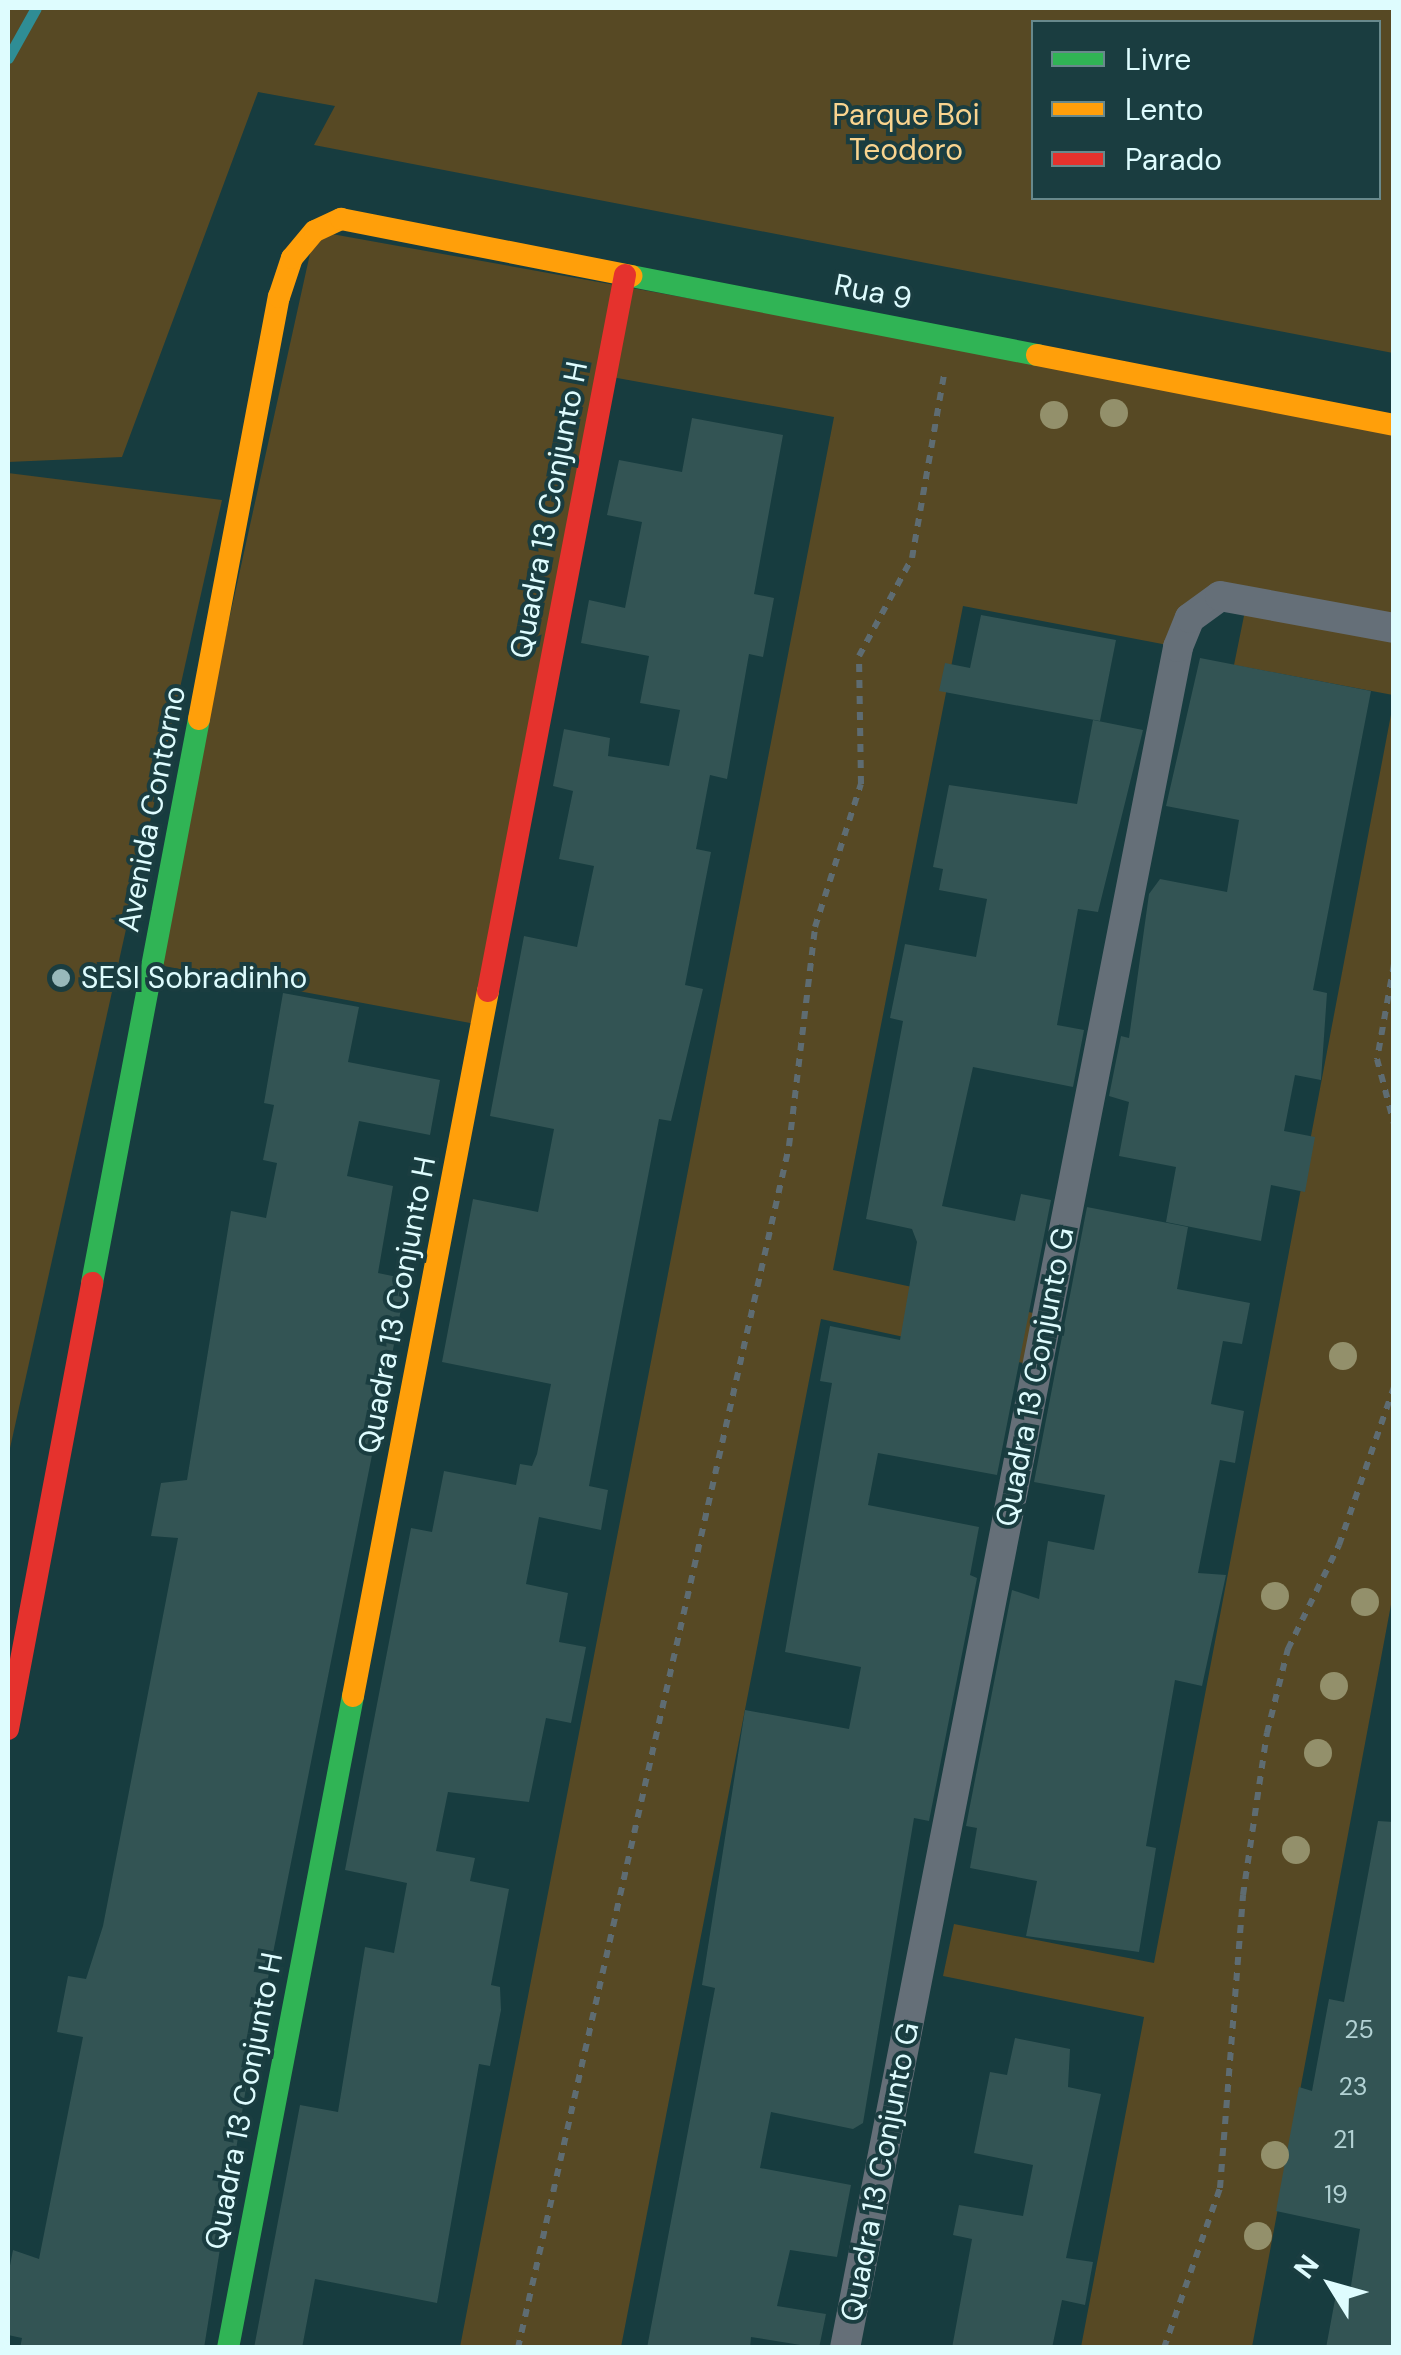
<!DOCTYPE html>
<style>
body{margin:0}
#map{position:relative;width:1401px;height:2355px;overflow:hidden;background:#173c3f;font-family:"DM Sans",sans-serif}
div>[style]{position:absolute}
.green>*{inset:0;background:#574924}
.stream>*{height:11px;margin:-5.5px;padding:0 5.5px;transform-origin:5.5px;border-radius:5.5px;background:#2f8d95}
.building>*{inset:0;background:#335454}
.path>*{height:6px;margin-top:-3px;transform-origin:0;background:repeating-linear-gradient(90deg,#5e6c72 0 8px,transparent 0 16px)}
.street>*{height:30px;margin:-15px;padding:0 15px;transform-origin:15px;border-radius:15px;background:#656f78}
.fast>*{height:22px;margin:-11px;padding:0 11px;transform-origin:11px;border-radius:11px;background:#30b455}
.slow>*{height:22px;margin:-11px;padding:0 11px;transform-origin:11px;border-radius:11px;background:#ff9f0a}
.jam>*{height:22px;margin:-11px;padding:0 11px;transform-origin:11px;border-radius:11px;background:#e5322d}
.trees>*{width:28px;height:28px;margin:-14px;border-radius:50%;background:#93906b}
.dots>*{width:28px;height:28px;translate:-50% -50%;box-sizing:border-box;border:5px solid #1a3d40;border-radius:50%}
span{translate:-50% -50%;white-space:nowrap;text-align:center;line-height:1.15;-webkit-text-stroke:8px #1a3d40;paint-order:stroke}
.number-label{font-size:25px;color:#b3d2d4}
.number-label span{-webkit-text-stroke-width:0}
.park-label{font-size:30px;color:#f9d48f}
.street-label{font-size:30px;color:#defcfe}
.poi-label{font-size:30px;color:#defcfe}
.left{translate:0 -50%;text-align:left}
.frame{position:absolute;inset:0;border:10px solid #defcfe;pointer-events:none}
.legend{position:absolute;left:1031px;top:20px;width:350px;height:180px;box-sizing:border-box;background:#1a3d40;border:2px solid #68898c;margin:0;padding:12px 18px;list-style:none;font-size:30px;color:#defcfe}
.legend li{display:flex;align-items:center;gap:20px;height:50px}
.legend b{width:50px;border:2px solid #68898c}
.north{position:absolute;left:1281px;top:2235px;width:100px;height:100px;-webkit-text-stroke:8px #1a3d40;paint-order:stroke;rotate:307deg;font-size:28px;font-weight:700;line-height:40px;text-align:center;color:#defcfe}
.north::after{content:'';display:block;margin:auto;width:35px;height:45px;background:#defcfe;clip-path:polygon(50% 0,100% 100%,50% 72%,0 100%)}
</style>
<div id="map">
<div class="green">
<i style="clip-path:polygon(evenodd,8px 8px,1393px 8px,1393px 353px,314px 145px,335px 106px,258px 92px,122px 457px,8px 462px,8px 8px,1034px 22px,1378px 22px,1378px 198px,1034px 198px,1034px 22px)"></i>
<i style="clip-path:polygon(315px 231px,1393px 425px,1393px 695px,1234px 665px,1247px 601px,1220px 596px,1178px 647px,963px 606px,833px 1270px,1047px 1316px,1037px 1366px,821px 1319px,621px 2347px,460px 2347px,834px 417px,606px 376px,481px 1025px,153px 964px)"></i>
<i style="clip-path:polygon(8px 473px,222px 500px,8px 1457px)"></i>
<i style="clip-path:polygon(1393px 704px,1393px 1594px,1252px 2347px,1081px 2347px,1144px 2017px,943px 1976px,954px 1924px,1154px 1963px)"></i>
</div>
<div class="stream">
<i style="left:8px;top:58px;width:57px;rotate:-60.8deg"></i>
</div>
<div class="building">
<i style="clip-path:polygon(692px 418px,783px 435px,754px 594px,774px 598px,763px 657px,749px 654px,727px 779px,710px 775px,696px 849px,711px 852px,685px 985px,703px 989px,671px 1121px,659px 1119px,606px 1395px,589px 1486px,608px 1490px,601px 1530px,539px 1517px,526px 1584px,568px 1593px,559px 1642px,586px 1647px,571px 1723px,546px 1718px,529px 1802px,448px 1792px,436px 1851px,475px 1858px,470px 1881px,509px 1889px,491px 1985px,500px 1987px,501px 2010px,490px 2066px,479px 2064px,437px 2303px,315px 2279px,302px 2348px,254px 2348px,300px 2105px,338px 2112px,365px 1947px,394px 1953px,407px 1883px,345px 1870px,411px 1528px,432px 1532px,444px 1471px,516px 1485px,520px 1464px,532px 1466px,537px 1454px,551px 1384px,442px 1362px,473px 1199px,538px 1212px,554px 1129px,490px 1116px,524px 936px,577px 947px,594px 866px,559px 859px,573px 791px,553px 786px,564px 729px,610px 738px,608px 756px,669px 766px,680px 710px,640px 703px,649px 656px,581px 643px,589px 600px,625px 608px,642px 522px,607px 515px,619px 460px,682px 472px)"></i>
<i style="clip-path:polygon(981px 615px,1116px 640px,1100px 721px,939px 691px,945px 663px,970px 668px)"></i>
<i style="clip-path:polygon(1200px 658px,1371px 691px,1313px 990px,1327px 993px,1321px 1080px,1295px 1075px,1284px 1131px,1315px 1137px,1305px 1192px,1271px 1185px,1261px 1241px,1166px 1222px,1176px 1167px,1119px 1156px,1129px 1102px,1109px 1096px,1121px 1036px,1129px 1038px,1149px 894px,1160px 879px,1227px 892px,1239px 820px,1166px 806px)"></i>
<i style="clip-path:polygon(1093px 720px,1143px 730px,1098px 912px,1078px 909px,1057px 1025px,1084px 1030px,1073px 1087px,973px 1067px,942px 1206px,1015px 1221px,1021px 1194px,1051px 1200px,997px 1475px,878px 1453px,868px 1505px,979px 1527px,970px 1575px,977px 1578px,929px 1821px,914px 1818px,863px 2123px,853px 2129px,771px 2112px,760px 2168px,851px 2185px,837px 2257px,790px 2250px,777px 2306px,826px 2314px,819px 2348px,751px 2337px,750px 2348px,647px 2348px,715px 1988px,702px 1985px,745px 1710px,849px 1729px,861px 1667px,785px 1652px,832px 1383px,820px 1381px,830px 1326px,900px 1340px,917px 1242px,912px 1229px,866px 1219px,903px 1021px,890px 1018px,905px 944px,976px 957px,987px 899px,939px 890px,943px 869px,933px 867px,949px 785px,1077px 804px)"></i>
<i style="clip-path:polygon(283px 993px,359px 1007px,348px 1062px,440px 1080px,430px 1135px,359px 1121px,347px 1176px,393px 1186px,378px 1273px,407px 1279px,245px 2094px,204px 2348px,20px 2348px,22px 2338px,8px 2335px,8px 2276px,13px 2250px,39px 2259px,83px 2037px,57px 2032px,68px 1976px,86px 1979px,103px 1926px,178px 1538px,151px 1536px,161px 1483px,187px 1480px,231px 1211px,266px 1218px,277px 1163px,263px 1160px,274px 1105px,264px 1103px)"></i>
<i style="clip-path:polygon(1087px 1207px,1188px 1227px,1177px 1289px,1250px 1303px,1242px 1344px,1223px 1341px,1211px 1404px,1244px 1411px,1235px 1463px,1220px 1460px,1198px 1573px,1226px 1575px,1202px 1686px,1175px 1680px,1146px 1846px,1156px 1848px,1139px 1952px,1026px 1936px,1037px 1881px,970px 1868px,977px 1828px,966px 1826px,1012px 1590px,1039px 1599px,1048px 1541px,1094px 1550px,1105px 1495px,1034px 1482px)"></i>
<i style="clip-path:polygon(1378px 1821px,1394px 1822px,1394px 2348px,1326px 2348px,1337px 2289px,1350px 2292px,1360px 2229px,1276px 2211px,1299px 2087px,1312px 2091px,1329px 1999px,1344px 2002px)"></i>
<i style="clip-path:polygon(1015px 2038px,1070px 2049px,1068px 2087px,1101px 2094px,1066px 2258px,1093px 2262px,1085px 2305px,1062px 2300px,1052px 2348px,952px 2348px,972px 2239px,953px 2235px,959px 2205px,1023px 2216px,1033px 2165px,974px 2153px,990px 2072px,1007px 2075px)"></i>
</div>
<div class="path">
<i style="left:1394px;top:964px;width:97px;rotate:100.1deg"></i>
<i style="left:1377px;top:1059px;width:67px;rotate:75.3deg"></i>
<i style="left:518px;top:2348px;width:1232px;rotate:-77.29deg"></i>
<i style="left:789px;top:1146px;width:221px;rotate:-83.2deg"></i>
<i style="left:815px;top:927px;width:150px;rotate:-72.2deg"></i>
<i style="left:861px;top:784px;width:128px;rotate:-90.9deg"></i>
<i style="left:859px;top:656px;width:111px;rotate:-61.6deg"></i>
<i style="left:912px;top:558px;width:187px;rotate:-80.1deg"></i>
<i style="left:1164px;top:2348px;width:170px;rotate:-70.7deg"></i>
<i style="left:1220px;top:2188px;width:294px;rotate:-85.5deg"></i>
<i style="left:1243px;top:1895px;width:164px;rotate:-81.6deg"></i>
<i style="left:1267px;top:1733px;width:87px;rotate:-76deg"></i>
<i style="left:1288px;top:1649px;width:116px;rotate:-63.9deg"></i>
<i style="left:1339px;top:1545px;width:167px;rotate:-70.8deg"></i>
</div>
<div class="street">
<i style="left:845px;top:2348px;width:1733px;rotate:-78.92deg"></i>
<i style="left:1178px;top:647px;width:31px;rotate:-68deg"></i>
<i style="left:1190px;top:618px;width:37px;rotate:-36deg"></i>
<i style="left:1220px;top:596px;width:177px;rotate:10.4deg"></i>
</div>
<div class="fast">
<i style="left:631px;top:276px;width:414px;rotate:11deg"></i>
<i style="left:92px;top:1283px;width:574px;rotate:-79.26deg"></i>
<i style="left:228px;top:2348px;width:664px;rotate:-79.15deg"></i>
</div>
<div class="slow">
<i style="left:1037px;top:355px;width:364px;rotate:11.1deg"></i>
<i style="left:199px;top:719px;width:430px;rotate:-79.3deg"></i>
<i style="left:279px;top:297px;width:41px;rotate:-71.6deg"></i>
<i style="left:292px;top:258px;width:35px;rotate:-50deg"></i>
<i style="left:315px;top:231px;width:29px;rotate:-25deg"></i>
<i style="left:341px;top:219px;width:296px;rotate:11.1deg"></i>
<i style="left:353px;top:1696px;width:718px;rotate:-79.16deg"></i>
</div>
<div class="jam">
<i style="left:488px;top:991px;width:729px;rotate:-79.17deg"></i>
<i style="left:8px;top:1729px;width:454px;rotate:-79.3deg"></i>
</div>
<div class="trees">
<i style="left:1114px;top:413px"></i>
<i style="left:1054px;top:415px"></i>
<i style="left:1343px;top:1356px"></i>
<i style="left:1275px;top:1596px"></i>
<i style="left:1365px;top:1602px"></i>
<i style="left:1334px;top:1686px"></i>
<i style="left:1318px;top:1753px"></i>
<i style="left:1296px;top:1850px"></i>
<i style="left:1275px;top:2155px"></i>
<i style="left:1258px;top:2236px"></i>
</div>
<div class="dots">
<i style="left:61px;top:978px;background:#98b9bb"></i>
</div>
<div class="number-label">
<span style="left:1359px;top:2030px">25</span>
<span style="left:1353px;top:2087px">23</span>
<span style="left:1344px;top:2140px">21</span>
<span style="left:1336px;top:2195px">19</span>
</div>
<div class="park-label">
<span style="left:906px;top:132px">Parque Boi<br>Teodoro</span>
</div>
<div class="street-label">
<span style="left:873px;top:292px;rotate:11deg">Rua 9</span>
<span style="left:549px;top:510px;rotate:-79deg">Quadra 13 Conjunto H</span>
<span style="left:152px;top:809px;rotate:-79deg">Avenida Contorno</span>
<span style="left:397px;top:1305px;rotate:-79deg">Quadra 13 Conjunto H</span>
<span style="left:1035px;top:1377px;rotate:-79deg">Quadra 13 Conjunto G</span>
<span style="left:244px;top:2101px;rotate:-79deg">Quadra 13 Conjunto H</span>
<span style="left:880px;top:2172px;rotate:-79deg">Quadra 13 Conjunto G</span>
</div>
<div class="poi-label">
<span class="left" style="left:81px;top:978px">SESI Sobradinho</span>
</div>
<div class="frame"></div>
<ul class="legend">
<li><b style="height:12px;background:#30b455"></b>Livre</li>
<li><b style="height:12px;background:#ff9f0a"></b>Lento</li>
<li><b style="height:12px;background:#e5322d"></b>Parado</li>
</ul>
<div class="north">N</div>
</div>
